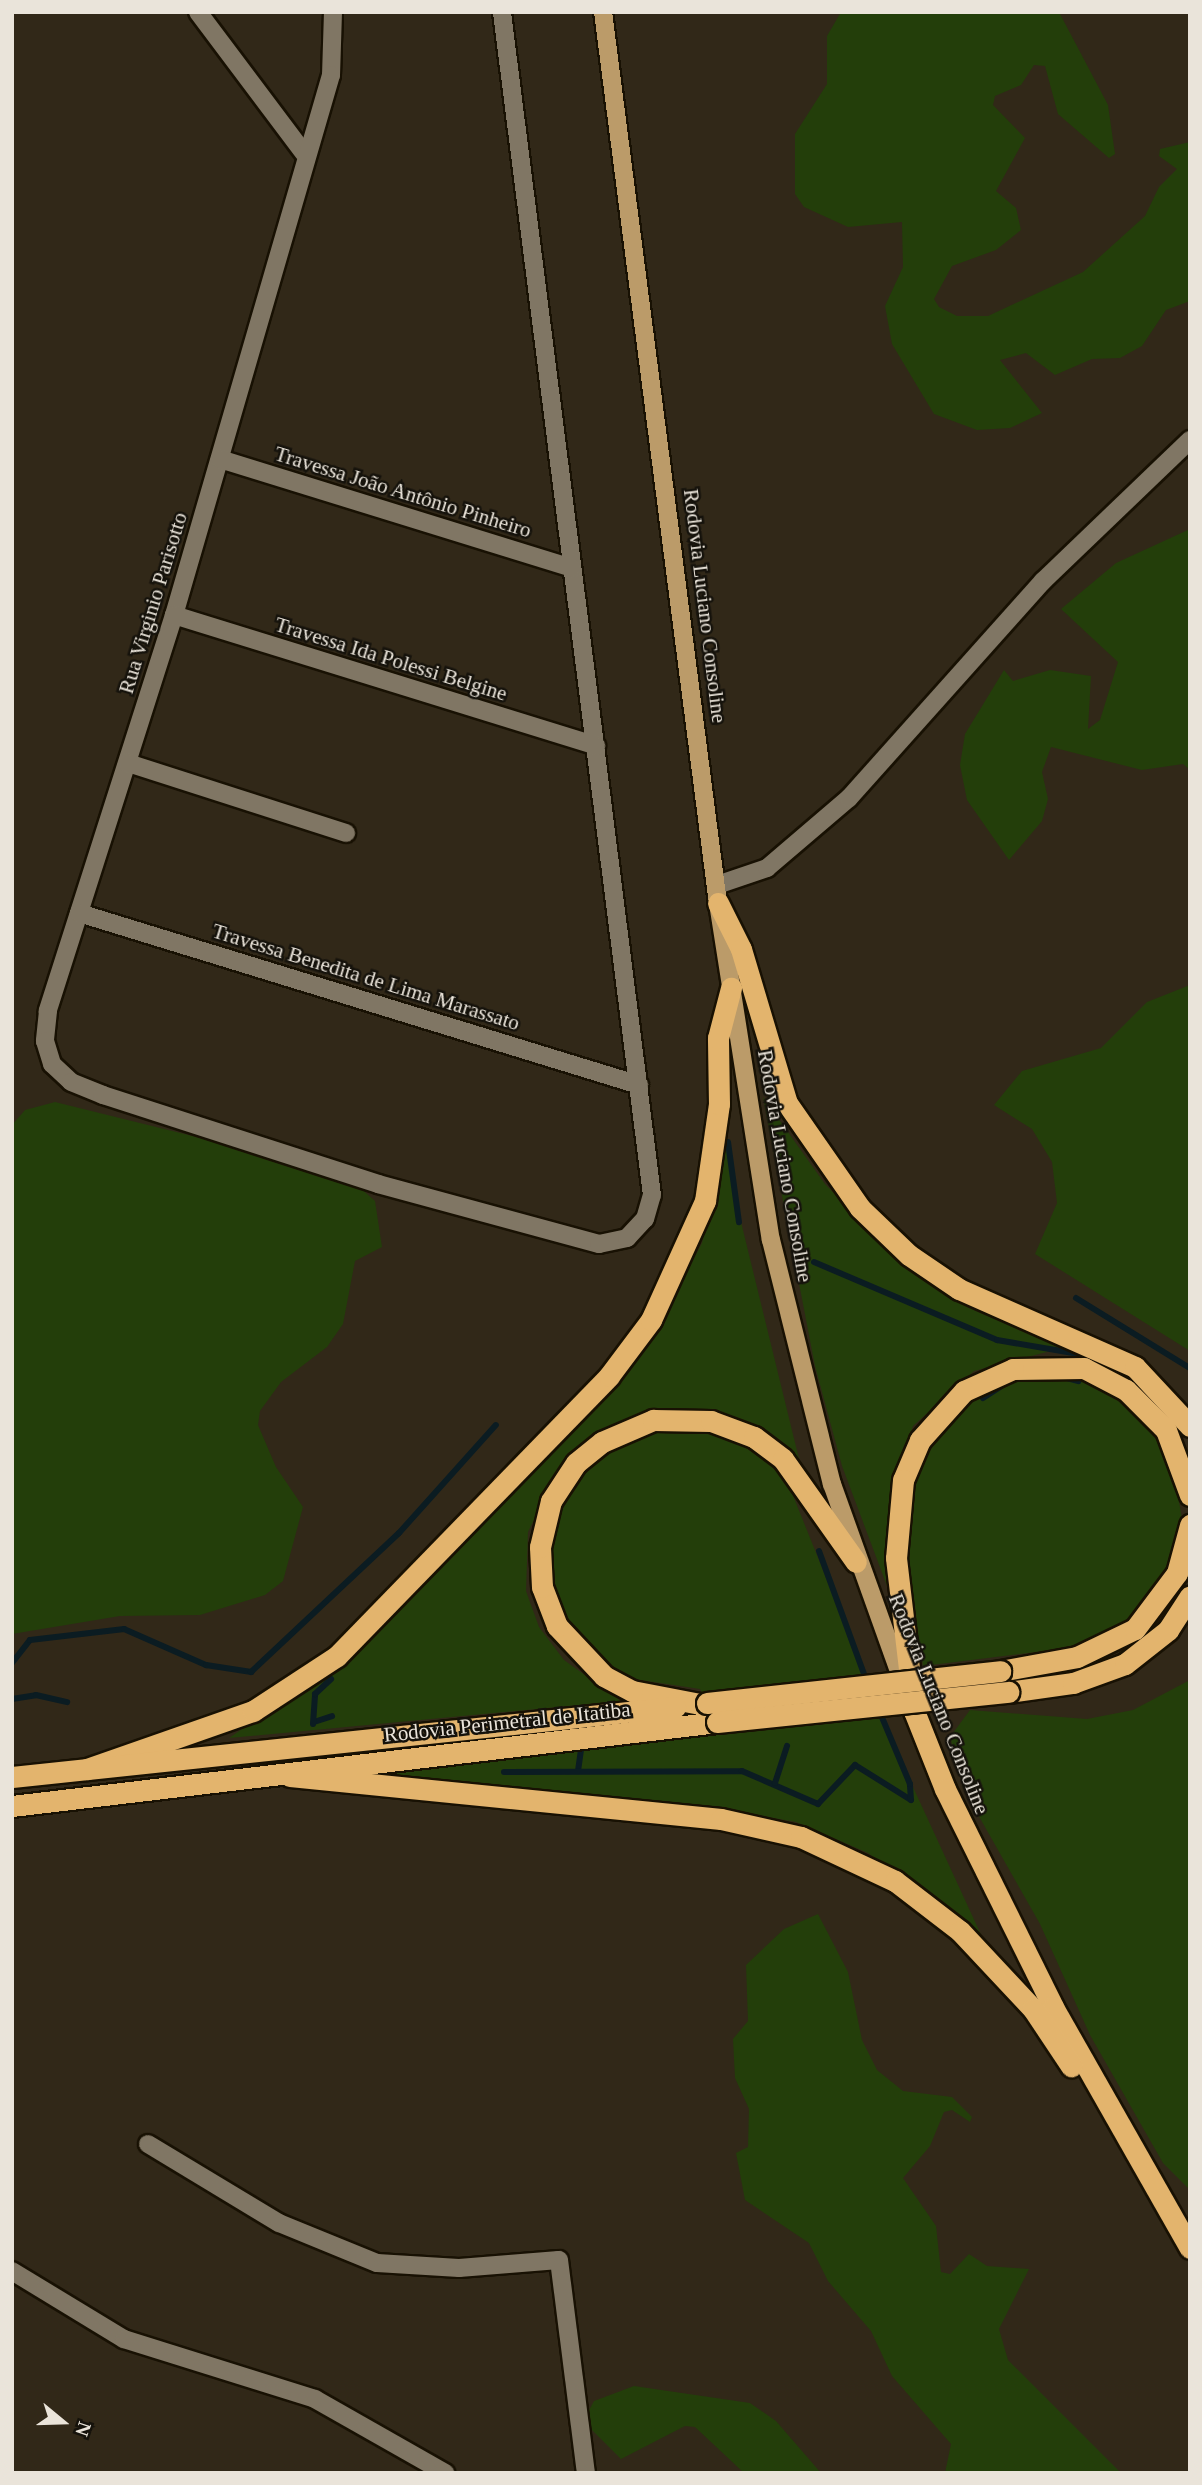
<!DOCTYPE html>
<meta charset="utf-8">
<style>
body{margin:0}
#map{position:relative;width:1202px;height:2485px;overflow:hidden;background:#312818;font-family:Georgia,serif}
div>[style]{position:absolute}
.green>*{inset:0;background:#233e0a}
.stream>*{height:6px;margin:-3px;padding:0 3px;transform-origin:3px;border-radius:3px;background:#0b1c22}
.roads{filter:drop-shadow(2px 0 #181103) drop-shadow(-2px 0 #181103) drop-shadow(0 2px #181103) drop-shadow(0 -2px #181103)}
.minor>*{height:18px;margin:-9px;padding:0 9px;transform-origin:9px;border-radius:9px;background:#807664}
.major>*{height:18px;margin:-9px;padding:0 9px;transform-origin:9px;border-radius:9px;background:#bb9b69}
.highway>*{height:21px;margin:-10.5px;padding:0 10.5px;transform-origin:10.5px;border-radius:10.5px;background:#e3b46d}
.bridges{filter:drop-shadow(2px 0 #181103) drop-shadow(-2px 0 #181103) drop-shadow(0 2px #181103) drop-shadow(0 -2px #181103)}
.highway-bridge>*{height:21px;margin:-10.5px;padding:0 10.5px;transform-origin:10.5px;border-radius:10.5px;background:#e3b46d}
span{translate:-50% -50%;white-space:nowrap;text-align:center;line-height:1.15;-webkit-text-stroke:5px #15120b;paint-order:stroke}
.street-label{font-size:21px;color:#eae4da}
.frame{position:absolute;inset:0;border:14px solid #eae4da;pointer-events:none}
.north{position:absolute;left:28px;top:2387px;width:70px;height:70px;-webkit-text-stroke:5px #15120b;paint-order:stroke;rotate:109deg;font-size:19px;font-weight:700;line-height:28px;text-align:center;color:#eae4da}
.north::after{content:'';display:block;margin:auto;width:24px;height:32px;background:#eae4da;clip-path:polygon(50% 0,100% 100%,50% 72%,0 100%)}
</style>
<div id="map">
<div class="green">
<i style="clip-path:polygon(841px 12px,1059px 12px,1108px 105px,1115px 154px,1109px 158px,1058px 114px,1045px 66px,1034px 65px,1021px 85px,995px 96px,993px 105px,1025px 138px,996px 191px,1016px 208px,1021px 230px,996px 250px,952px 266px,934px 299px,939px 307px,957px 316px,988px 316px,1083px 272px,1145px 216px,1159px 187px,1177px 169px,1159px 156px,1160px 149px,1190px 142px,1190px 301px,1166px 310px,1142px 346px,1120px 358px,1092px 359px,1055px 375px,1026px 353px,1000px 360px,1042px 413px,1010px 428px,977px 430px,934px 414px,892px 344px,885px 306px,903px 267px,902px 222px,848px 227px,804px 207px,795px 194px,795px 134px,827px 84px,827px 36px)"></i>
<i style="clip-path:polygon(1190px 529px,1190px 770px,1183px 764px,1142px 770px,1051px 747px,1042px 772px,1048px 799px,1042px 821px,1009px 860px,967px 800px,960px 765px,965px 734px,1004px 670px,1013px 681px,1050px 670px,1091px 676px,1088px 729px,1100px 720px,1118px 662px,1061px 609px,1116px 563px)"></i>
<i style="clip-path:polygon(1190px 985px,1190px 1351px,1035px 1254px,1057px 1203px,1052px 1162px,1032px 1129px,994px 1105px,1022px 1071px,1101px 1048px,1147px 1002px)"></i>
<i style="clip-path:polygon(763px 1097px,825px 1184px,910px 1271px,969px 1308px,1062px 1348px,974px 1371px,913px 1426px,891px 1491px,887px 1586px,842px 1466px,815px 1366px)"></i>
<i style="clip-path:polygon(55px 1102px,309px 1165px,357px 1185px,375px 1201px,382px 1247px,355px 1261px,343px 1324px,327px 1347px,281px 1382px,260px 1411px,258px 1425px,276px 1467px,303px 1507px,283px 1581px,265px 1595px,200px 1615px,120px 1616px,12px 1634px,12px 1125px,25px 1110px)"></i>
<i style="clip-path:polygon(724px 1142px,730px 1143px,741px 1222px,800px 1463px,733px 1417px,692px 1409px,647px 1412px,625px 1420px,563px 1461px,528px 1532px,526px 1591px,539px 1627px,564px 1660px,621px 1701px,229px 1738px,365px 1645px,611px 1387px,666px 1312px,702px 1243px)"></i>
<i style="clip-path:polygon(1077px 1375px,1134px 1407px,1172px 1461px,1182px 1519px,1173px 1561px,1128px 1621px,1076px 1647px,923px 1666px,905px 1552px,913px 1477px,926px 1444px,953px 1409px,1008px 1378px)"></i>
<i style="clip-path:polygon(657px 1430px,725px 1435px,774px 1463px,788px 1483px,890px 1737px,983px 1939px,868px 1853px,796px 1822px,706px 1806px,384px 1775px,396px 1767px,724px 1732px,700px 1689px,627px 1678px,600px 1662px,557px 1609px,550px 1582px,554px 1525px,582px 1473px,608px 1450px)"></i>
<i style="clip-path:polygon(1190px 1680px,1190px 2190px,1163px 2163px,1090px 2035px,1040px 1924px,964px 1790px,950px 1737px,970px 1710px,1087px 1719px,1133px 1710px)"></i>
<i style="clip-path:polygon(818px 1914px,848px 1972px,862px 2040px,877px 2070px,903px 2091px,952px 2097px,972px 2117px,970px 2122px,952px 2110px,944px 2112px,930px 2146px,903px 2178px,936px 2226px,941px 2272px,950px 2274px,969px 2254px,987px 2266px,1029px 2269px,999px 2329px,1008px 2360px,1121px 2473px,945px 2473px,951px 2444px,892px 2376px,871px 2331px,828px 2281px,809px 2243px,745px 2200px,736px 2153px,748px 2147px,749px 2109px,735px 2078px,733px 2039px,748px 2021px,746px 1965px,784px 1929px)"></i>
<i style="clip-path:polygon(634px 2386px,750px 2403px,776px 2421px,821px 2473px,744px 2473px,695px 2427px,685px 2426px,621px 2459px,589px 2427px,587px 2414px,594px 2401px)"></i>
</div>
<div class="stream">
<i style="left:728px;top:1142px;width:81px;rotate:82.2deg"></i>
<i style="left:814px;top:1262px;width:199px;rotate:23.1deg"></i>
<i style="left:997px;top:1340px;width:89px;rotate:9.7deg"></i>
<i style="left:1076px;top:1298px;width:134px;rotate:31.6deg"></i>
<i style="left:1063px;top:1377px;width:16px;rotate:15deg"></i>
<i style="left:983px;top:1398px;width:30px;rotate:-33deg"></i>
<i style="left:819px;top:1551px;width:140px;rotate:69.9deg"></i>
<i style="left:12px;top:1663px;width:29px;rotate:-52deg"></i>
<i style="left:30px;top:1640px;width:95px;rotate:-6.7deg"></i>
<i style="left:124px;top:1629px;width:90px;rotate:23.7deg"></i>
<i style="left:206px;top:1665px;width:46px;rotate:8.8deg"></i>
<i style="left:251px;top:1672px;width:203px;rotate:-43.2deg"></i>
<i style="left:399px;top:1533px;width:145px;rotate:-48.1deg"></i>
<i style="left:12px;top:1699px;width:24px;rotate:-9deg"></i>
<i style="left:36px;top:1695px;width:32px;rotate:13deg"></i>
<i style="left:314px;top:1722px;width:19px;rotate:-18deg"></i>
<i style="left:313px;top:1724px;width:30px;rotate:-86deg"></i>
<i style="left:315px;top:1694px;width:22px;rotate:-43deg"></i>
<i style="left:578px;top:1771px;width:22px;rotate:-82deg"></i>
<i style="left:504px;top:1772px;width:238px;rotate:-0.2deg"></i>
<i style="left:742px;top:1771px;width:83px;rotate:23.5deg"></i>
<i style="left:818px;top:1804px;width:54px;rotate:-46.5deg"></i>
<i style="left:855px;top:1765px;width:66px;rotate:32deg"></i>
<i style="left:911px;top:1800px;width:16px;rotate:-94deg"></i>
<i style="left:910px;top:1784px;width:82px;rotate:-112.8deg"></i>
<i style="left:775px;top:1783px;width:39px;rotate:-72deg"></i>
</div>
<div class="roads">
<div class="minor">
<i style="left:198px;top:12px;width:176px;rotate:53.1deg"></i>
<i style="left:333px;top:12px;width:63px;rotate:91.8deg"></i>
<i style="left:331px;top:75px;width:562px;rotate:106.21deg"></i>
<i style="left:174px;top:615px;width:416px;rotate:107.7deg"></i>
<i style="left:48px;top:1011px;width:30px;rotate:96deg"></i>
<i style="left:45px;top:1041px;width:24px;rotate:73deg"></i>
<i style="left:52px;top:1064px;width:26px;rotate:43deg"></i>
<i style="left:71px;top:1082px;width:35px;rotate:22deg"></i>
<i style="left:103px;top:1095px;width:289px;rotate:17.9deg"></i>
<i style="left:378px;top:1184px;width:229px;rotate:15.2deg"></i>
<i style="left:599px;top:1244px;width:29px;rotate:-12deg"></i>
<i style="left:627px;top:1238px;width:26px;rotate:-47deg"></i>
<i style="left:645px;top:1219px;width:25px;rotate:-74deg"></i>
<i style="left:652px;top:1195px;width:1192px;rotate:-97.23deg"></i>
<i style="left:220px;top:459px;width:368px;rotate:17.2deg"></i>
<i style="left:174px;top:615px;width:442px;rotate:17.2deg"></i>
<i style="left:128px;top:763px;width:229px;rotate:17.8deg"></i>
<i style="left:717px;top:885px;width:53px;rotate:-18.8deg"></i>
<i style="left:767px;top:868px;width:108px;rotate:-40.5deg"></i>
<i style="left:849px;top:798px;width:291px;rotate:-48.2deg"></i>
<i style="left:1043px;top:581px;width:204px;rotate:-43.8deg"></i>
<i style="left:79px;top:913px;width:586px;rotate:17.07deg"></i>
<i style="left:148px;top:2144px;width:153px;rotate:31.1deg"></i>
<i style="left:279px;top:2223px;width:106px;rotate:22.2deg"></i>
<i style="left:377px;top:2263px;width:82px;rotate:3.5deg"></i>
<i style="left:459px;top:2268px;width:100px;rotate:-4.6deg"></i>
<i style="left:559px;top:2260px;width:215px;rotate:82.8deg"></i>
<i style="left:12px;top:2271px;width:131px;rotate:31.3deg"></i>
<i style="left:124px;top:2339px;width:200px;rotate:17.4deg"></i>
<i style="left:315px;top:2399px;width:150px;rotate:29.6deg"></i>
</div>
<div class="major">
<i style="left:603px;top:12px;width:898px;rotate:82.65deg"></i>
<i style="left:718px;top:903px;width:341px;rotate:81.1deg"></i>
<i style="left:771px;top:1240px;width:252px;rotate:76deg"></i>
<i style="left:832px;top:1484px;width:220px;rotate:70.3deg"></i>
</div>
<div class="highway">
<i style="left:718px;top:903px;width:51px;rotate:63.4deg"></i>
<i style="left:741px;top:949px;width:161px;rotate:73.4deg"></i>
<i style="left:787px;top:1103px;width:128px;rotate:55.2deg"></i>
<i style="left:860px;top:1208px;width:68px;rotate:43.8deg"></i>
<i style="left:909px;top:1255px;width:60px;rotate:34.2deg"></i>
<i style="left:959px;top:1289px;width:193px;rotate:23.9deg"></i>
<i style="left:1135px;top:1367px;width:81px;rotate:47deg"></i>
<i style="left:1190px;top:1495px;width:69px;rotate:-110.3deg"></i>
<i style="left:1166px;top:1430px;width:57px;rotate:-135deg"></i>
<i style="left:1126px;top:1390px;width:47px;rotate:-152.4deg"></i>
<i style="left:1084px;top:1368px;width:71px;rotate:179.2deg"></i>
<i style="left:1013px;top:1369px;width:54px;rotate:155.8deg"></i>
<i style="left:964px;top:1391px;width:66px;rotate:131.9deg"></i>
<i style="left:920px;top:1440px;width:43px;rotate:113deg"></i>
<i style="left:903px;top:1480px;width:78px;rotate:95.1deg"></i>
<i style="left:896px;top:1558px;width:154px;rotate:83.3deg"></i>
<i style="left:914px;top:1711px;width:84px;rotate:68.3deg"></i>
<i style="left:945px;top:1789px;width:243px;rotate:63.6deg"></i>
<i style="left:1053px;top:2007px;width:277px;rotate:60.4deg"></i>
<i style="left:1000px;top:1671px;width:78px;rotate:-10.3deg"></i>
<i style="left:1077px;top:1657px;width:64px;rotate:-25.8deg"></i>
<i style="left:1135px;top:1629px;width:70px;rotate:-53.1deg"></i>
<i style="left:1177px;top:1573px;width:50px;rotate:-74.8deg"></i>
<i style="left:1008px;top:1692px;width:66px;rotate:-7.9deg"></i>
<i style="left:1073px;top:1683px;width:55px;rotate:-20.1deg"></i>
<i style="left:1125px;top:1664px;width:55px;rotate:-38.3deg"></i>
<i style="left:1168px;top:1630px;width:40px;rotate:-57.1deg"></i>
<i style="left:700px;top:1704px;width:69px;rotate:-169.2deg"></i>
<i style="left:632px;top:1691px;width:32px;rotate:-152deg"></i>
<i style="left:604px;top:1676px;width:69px;rotate:-133.2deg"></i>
<i style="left:557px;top:1626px;width:42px;rotate:-111deg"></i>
<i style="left:542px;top:1587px;width:40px;rotate:-92.9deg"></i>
<i style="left:540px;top:1547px;width:47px;rotate:-76.6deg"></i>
<i style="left:551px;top:1501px;width:45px;rotate:-56.7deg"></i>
<i style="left:576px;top:1463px;width:33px;rotate:-39deg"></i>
<i style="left:602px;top:1442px;width:56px;rotate:-23.3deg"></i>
<i style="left:653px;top:1420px;width:58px;rotate:1deg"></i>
<i style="left:711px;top:1421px;width:46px;rotate:20.4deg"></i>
<i style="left:754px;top:1437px;width:36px;rotate:37deg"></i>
<i style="left:783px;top:1459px;width:126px;rotate:54.7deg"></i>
<i style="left:87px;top:1769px;width:176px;rotate:-19.3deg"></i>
<i style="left:253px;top:1711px;width:100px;rotate:-33.2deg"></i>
<i style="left:337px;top:1656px;width:390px;rotate:-45.8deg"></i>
<i style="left:609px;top:1376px;width:70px;rotate:-53.1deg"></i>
<i style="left:651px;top:1320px;width:131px;rotate:-65.6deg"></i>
<i style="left:705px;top:1201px;width:98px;rotate:-81.8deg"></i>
<i style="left:719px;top:1104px;width:66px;rotate:-90.9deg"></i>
<i style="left:718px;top:1038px;width:52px;rotate:-75.4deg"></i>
<i style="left:290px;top:1776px;width:433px;rotate:5.7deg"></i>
<i style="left:721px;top:1819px;width:82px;rotate:12.7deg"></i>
<i style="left:801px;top:1837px;width:104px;rotate:25.1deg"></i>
<i style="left:895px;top:1881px;width:82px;rotate:37.6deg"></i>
<i style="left:960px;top:1931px;width:107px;rotate:46.9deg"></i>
<i style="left:1033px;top:2009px;width:69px;rotate:56.3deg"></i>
<i style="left:12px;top:1777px;width:667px;rotate:-6.03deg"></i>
<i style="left:12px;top:1806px;width:710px;rotate:-6.79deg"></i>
</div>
</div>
<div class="bridges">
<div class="highway-bridge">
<i style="left:707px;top:1703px;width:295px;rotate:-6.2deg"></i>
<i style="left:717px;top:1722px;width:293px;rotate:-5.9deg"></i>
</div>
</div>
<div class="street-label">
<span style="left:403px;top:492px;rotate:17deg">Travessa João Antônio Pinheiro</span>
<span style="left:153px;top:603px;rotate:-73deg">Rua Virginio Parisotto</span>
<span style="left:705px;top:606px;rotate:83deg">Rodovia Luciano Consoline</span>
<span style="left:391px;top:659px;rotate:17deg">Travessa Ida Polessi Belgine</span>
<span style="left:366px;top:977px;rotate:17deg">Travessa Benedita de Lima Marassato</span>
<span style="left:785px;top:1166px;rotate:80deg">Rodovia Luciano Consoline</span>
<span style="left:939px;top:1704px;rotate:68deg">Rodovia Luciano Consoline</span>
<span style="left:507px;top:1722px;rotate:-6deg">Rodovia Perimetral de Itatiba</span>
</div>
<div class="frame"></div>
<div class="north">N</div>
</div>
